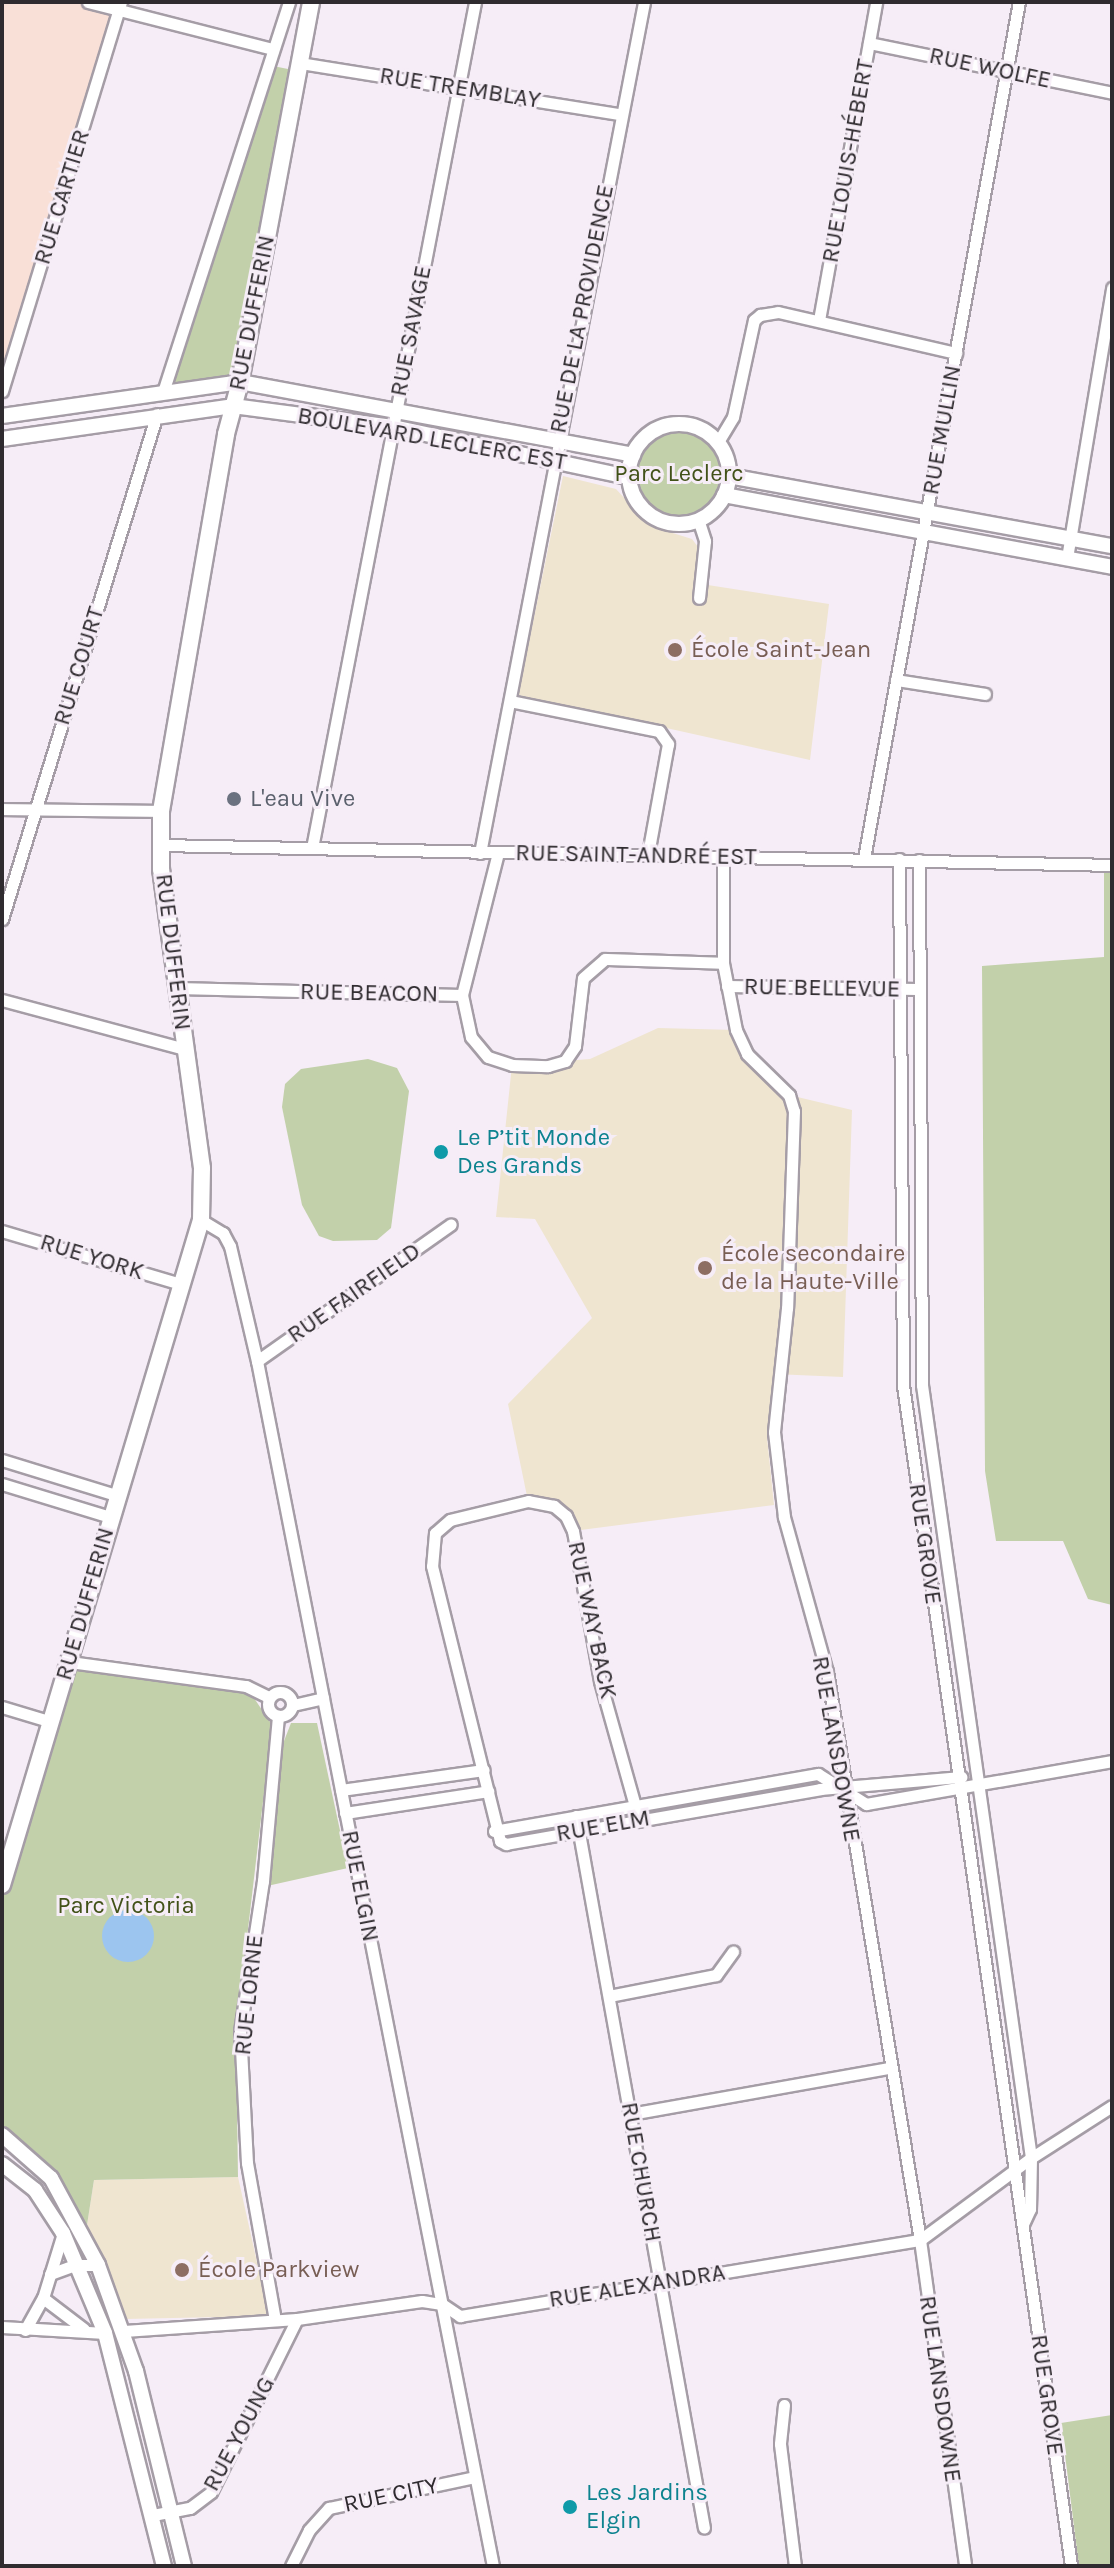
<!DOCTYPE html>
<meta charset="utf-8">
<style>
body{margin:0}
#map{position:relative;width:1114px;height:2568px;overflow:hidden;background:#f6edf7;font-family:Karla,sans-serif}
div>[style]{position:absolute}
.education>*{inset:0;background:#efe5d0}
.medical>*{inset:0;background:#f9e0d7}
.green>*{inset:0;background:#c2d0aa}
.round{border-radius:50%}
.water>*{inset:0;background:#9cc5ef}
.roads{filter:drop-shadow(2px 0 #a59da6) drop-shadow(-2px 0 #a59da6) drop-shadow(0 2px #a59da6) drop-shadow(0 -2px #a59da6)}
.minor>*{height:11px;margin:-5.5px;padding:0 5.5px;transform-origin:5.5px;border-radius:5.5px;background:#fff}
.minor>.ring{margin:-5.5px;padding:0;box-sizing:content-box;background:none;border:11px solid #fff;border-radius:50%}
.tertiary>*{height:14px;margin:-7px;padding:0 7px;transform-origin:7px;border-radius:7px;background:#fff}
.tertiary>.ring{margin:-7px;padding:0;box-sizing:content-box;background:none;border:14px solid #fff;border-radius:50%}
.secondary>*{height:16px;margin:-8px;padding:0 8px;transform-origin:8px;border-radius:8px;background:#fff}
.dots>*{width:22px;height:22px;translate:-50% -50%;box-sizing:border-box;border:4px solid #f6edf7;border-radius:50%}
span{translate:-50% -50%;white-space:nowrap;text-align:center;line-height:1.15;-webkit-text-stroke:6px #f6edf7;paint-order:stroke}
.street-label{font-size:24px;color:#2f2b2f}
.park-label{font-size:24px;color:#425219}
.education-label{font-size:24px;color:#785e54}
.left{translate:0 -50%;text-align:left}
.worship-label{font-size:24px;color:#5b616d}
.culture-label{font-size:24px;color:#0d838f}
.frame{position:absolute;inset:0;border:4px solid #2f2b2f;pointer-events:none}
</style>
<div id="map">
<div class="education">
<i style="clip-path:polygon(563px 476px,616px 489px,650px 526px,692px 539px,698px 547px,695px 583px,829px 604px,810px 760px,518px 695px)"></i>
<i style="clip-path:polygon(658px 1028px,736px 1030px,747px 1054px,789px 1095px,852px 1110px,843px 1377px,774px 1374px,767px 1437px,774px 1505px,573px 1531px,566px 1516px,528px 1501px,508px 1404px,592px 1318px,535px 1219px,496px 1217px,512px 1065px,590px 1059px)"></i>
<i style="clip-path:polygon(238px 2177px,269px 2316px,125px 2319px,87px 2225px,94px 2180px)"></i>
</div>
<div class="medical">
<i style="clip-path:polygon(2px 2px,88px 2px,119px 10px,2px 391px)"></i>
</div>
<div class="green">
<i style="clip-path:polygon(268px 65px,298px 71px,240px 382px,170px 387px)"></i>
<i class="round" style="left:629px;top:424px;width:100px;height:100px"></i>
<i style="clip-path:polygon(1104px 865px,1112px 865px,1112px 1605px,1088px 1599px,1063px 1541px,996px 1541px,985px 1471px,982px 966px,1104px 957px)"></i>
<i style="clip-path:polygon(368px 1059px,397px 1068px,409px 1091px,391px 1228px,377px 1240px,333px 1241px,319px 1236px,302px 1205px,282px 1107px,285px 1084px,301px 1069px)"></i>
<i style="clip-path:polygon(70px 1662px,246px 1686px,272px 1725px,236px 2031px,238px 2177px,94px 2180px,87px 2225px,52px 2173px,2px 2130px,2px 1886px)"></i>
<i style="clip-path:polygon(291px 1723px,317px 1723px,348px 1868px,267px 1886px,284px 1741px)"></i>
<i style="clip-path:polygon(1112px 2415px,1112px 2566px,1079px 2566px,1061px 2423px)"></i>
</div>
<div class="water">
<i class="round" style="left:102px;top:1910px;width:52px;height:52px"></i>
</div>
<div class="roads">
<div class="minor">
<i style="left:88px;top:2px;width:191px;rotate:14.3deg"></i>
<i style="left:869px;top:43px;width:248px;rotate:11.6deg"></i>
<i style="left:300px;top:63px;width:324px;rotate:9.1deg"></i>
<i style="left:819px;top:320px;width:323px;rotate:-79.8deg"></i>
<i style="left:164px;top:389px;width:407px;rotate:-72.1deg"></i>
<i style="left:2px;top:391px;width:407px;rotate:-73deg"></i>
<i style="left:718px;top:442px;width:29px;rotate:-59deg"></i>
<i style="left:733px;top:417px;width:99px;rotate:-77.8deg"></i>
<i style="left:754px;top:320px;width:8px;rotate:-40deg"></i>
<i style="left:760px;top:315px;width:18px;rotate:-9deg"></i>
<i style="left:778px;top:312px;width:183px;rotate:13deg"></i>
<i style="left:698px;top:519px;width:23px;rotate:72deg"></i>
<i style="left:705px;top:541px;width:57px;rotate:96deg"></i>
<i style="left:1067px;top:558px;width:274px;rotate:-80.5deg"></i>
<i style="left:896px;top:680px;width:90px;rotate:8.9deg"></i>
<i style="left:510px;top:701px;width:152px;rotate:11.4deg"></i>
<i style="left:659px;top:731px;width:16px;rotate:55deg"></i>
<i style="left:668px;top:744px;width:112px;rotate:100.3deg"></i>
<i style="left:2px;top:809px;width:159px;rotate:0.7deg"></i>
<i style="left:160px;top:845px;width:952px;rotate:1.2deg"></i>
<i style="left:312px;top:848px;width:862px;rotate:-79.09deg"></i>
<i style="left:480px;top:853px;width:867px;rotate:-79.09deg"></i>
<i style="left:723px;top:856px;width:107px;rotate:90deg"></i>
<i style="left:723px;top:963px;width:68px;rotate:79deg"></i>
<i style="left:736px;top:1030px;width:26px;rotate:65deg"></i>
<i style="left:747px;top:1054px;width:59px;rotate:44.3deg"></i>
<i style="left:789px;top:1095px;width:17px;rotate:73deg"></i>
<i style="left:794px;top:1111px;width:197px;rotate:92deg"></i>
<i style="left:787px;top:1308px;width:125px;rotate:96deg"></i>
<i style="left:774px;top:1432px;width:86px;rotate:83.3deg"></i>
<i style="left:784px;top:1517px;width:161px;rotate:74.5deg"></i>
<i style="left:827px;top:1672px;width:576px;rotate:80.7deg"></i>
<i style="left:920px;top:2240px;width:329px;rotate:82.1deg"></i>
<i style="left:864px;top:858px;width:870px;rotate:-79.74deg"></i>
<i style="left:899px;top:859px;width:526px;rotate:89.56deg"></i>
<i style="left:903px;top:1385px;width:1193px;rotate:81.9deg"></i>
<i style="left:919px;top:860px;width:525px;rotate:89.67deg"></i>
<i style="left:922px;top:1385px;width:781px;rotate:81.97deg"></i>
<i style="left:1031px;top:2158px;width:51px;rotate:91.1deg"></i>
<i style="left:1030px;top:2209px;width:17px;rotate:115deg"></i>
<i style="left:2px;top:919px;width:528px;rotate:-72.94deg"></i>
<i style="left:727px;top:986px;width:190px;rotate:0.9deg"></i>
<i style="left:177px;top:988px;width:285px;rotate:1.4deg"></i>
<i style="left:462px;top:995px;width:146px;rotate:-75.8deg"></i>
<i style="left:462px;top:995px;width:43px;rotate:77.9deg"></i>
<i style="left:471px;top:1037px;width:26px;rotate:50deg"></i>
<i style="left:488px;top:1057px;width:25px;rotate:18deg"></i>
<i style="left:512px;top:1065px;width:36px;rotate:2deg"></i>
<i style="left:548px;top:1066px;width:18px;rotate:-16deg"></i>
<i style="left:565px;top:1061px;width:18px;rotate:-56deg"></i>
<i style="left:575px;top:1046px;width:68px;rotate:-83.3deg"></i>
<i style="left:583px;top:978px;width:29px;rotate:-41deg"></i>
<i style="left:605px;top:959px;width:118px;rotate:1.9deg"></i>
<i style="left:2px;top:1000px;width:189px;rotate:15deg"></i>
<i style="left:201px;top:1220px;width:26px;rotate:31deg"></i>
<i style="left:223px;top:1233px;width:15px;rotate:62deg"></i>
<i style="left:230px;top:1246px;width:118px;rotate:76.8deg"></i>
<i style="left:257px;top:1361px;width:1228px;rotate:78.92deg"></i>
<i style="left:2px;top:1231px;width:187px;rotate:16.5deg"></i>
<i style="left:257px;top:1361px;width:237px;rotate:-35.2deg"></i>
<i style="left:2px;top:1460px;width:119px;rotate:17.1deg"></i>
<i style="left:2px;top:1484px;width:113px;rotate:17deg"></i>
<i style="left:70px;top:1662px;width:178px;rotate:7.8deg"></i>
<i style="left:246px;top:1686px;width:25px;rotate:26deg"></i>
<i class="ring" style="left:268px;top:1692px;width:13px;height:13px"></i>
<i style="left:293px;top:1705px;width:31px;rotate:-13deg"></i>
<i style="left:2px;top:1707px;width:52px;rotate:16.7deg"></i>
<i style="left:341px;top:1790px;width:144px;rotate:-8deg"></i>
<i style="left:345px;top:1813px;width:145px;rotate:-8.7deg"></i>
<i style="left:576px;top:1816px;width:723px;rotate:79.81deg"></i>
<i style="left:639px;top:1820px;width:144px;rotate:-105.7deg"></i>
<i style="left:600px;top:1681px;width:152px;rotate:-100.2deg"></i>
<i style="left:573px;top:1531px;width:17px;rotate:-115deg"></i>
<i style="left:566px;top:1516px;width:16px;rotate:-140deg"></i>
<i style="left:554px;top:1506px;width:26px;rotate:-169deg"></i>
<i style="left:528px;top:1501px;width:80px;rotate:166.3deg"></i>
<i style="left:450px;top:1520px;width:20px;rotate:139deg"></i>
<i style="left:435px;top:1533px;width:33px;rotate:95deg"></i>
<i style="left:432px;top:1566px;width:283px;rotate:76.1deg"></i>
<i style="left:500px;top:1841px;width:7px;rotate:27deg"></i>
<i style="left:506px;top:1844px;width:319px;rotate:-9.9deg"></i>
<i style="left:820px;top:1789px;width:142px;rotate:-4.9deg"></i>
<i style="left:494px;top:1831px;width:329px;rotate:-10deg"></i>
<i style="left:818px;top:1774px;width:57px;rotate:32deg"></i>
<i style="left:866px;top:1804px;width:250px;rotate:-9.9deg"></i>
<i style="left:609px;top:1996px;width:109px;rotate:-11.1deg"></i>
<i style="left:716px;top:1975px;width:29px;rotate:-54deg"></i>
<i style="left:630px;top:2114px;width:262px;rotate:-10.1deg"></i>
<i style="left:50px;top:2274px;width:27px;rotate:-20deg"></i>
<i style="left:75px;top:2265px;width:23px"></i>
<i style="left:43px;top:2298px;width:51px;rotate:37.1deg"></i>
<i style="left:275px;top:2320px;width:159px;rotate:-100.1deg"></i>
<i style="left:247px;top:2163px;width:132px;rotate:-93deg"></i>
<i style="left:240px;top:2031px;width:152px;rotate:-81.3deg"></i>
<i style="left:263px;top:1881px;width:166px;rotate:-84.8deg"></i>
<i style="left:2px;top:2327px;width:103px;rotate:3.3deg"></i>
<i style="left:25px;top:2330px;width:37px;rotate:-61deg"></i>
<i style="left:43px;top:2298px;width:68px;rotate:-72.9deg"></i>
<i style="left:124px;top:2331px;width:173px;rotate:-4deg"></i>
<i style="left:297px;top:2319px;width:126px;rotate:-8.2deg"></i>
<i style="left:422px;top:2301px;width:20px;rotate:9deg"></i>
<i style="left:442px;top:2304px;width:22px;rotate:34deg"></i>
<i style="left:460px;top:2316px;width:466px;rotate:-9.4deg"></i>
<i style="left:920px;top:2240px;width:138px;rotate:-36.5deg"></i>
<i style="left:1031px;top:2158px;width:96px;rotate:-32.7deg"></i>
<i style="left:784px;top:2405px;width:39px;rotate:96deg"></i>
<i style="left:780px;top:2444px;width:123px;rotate:83deg"></i>
<i style="left:153px;top:2515px;width:38px;rotate:-11deg"></i>
<i style="left:190px;top:2508px;width:26px;rotate:-37deg"></i>
<i style="left:211px;top:2492px;width:193px;rotate:-63.6deg"></i>
<i style="left:291px;top:2566px;width:40px;rotate:-63.4deg"></i>
<i style="left:309px;top:2530px;width:30px;rotate:-48deg"></i>
<i style="left:329px;top:2508px;width:149px;rotate:-12deg"></i>
</div>
<div class="tertiary">
<i style="left:2px;top:416px;width:240px;rotate:-8.1deg"></i>
<i style="left:240px;top:382px;width:400px;rotate:10.5deg"></i>
<i class="ring" style="left:629px;top:424px;width:86px;height:86px"></i>
<i style="left:2px;top:439px;width:233px;rotate:-8.1deg"></i>
<i style="left:233px;top:406px;width:161px;rotate:7.5deg"></i>
<i style="left:393px;top:427px;width:241px;rotate:12deg"></i>
<i style="left:729px;top:476px;width:389px;rotate:10.4deg"></i>
<i style="left:724px;top:495px;width:395px;rotate:10.5deg"></i>
<i style="left:2px;top:2135px;width:65px;rotate:41.3deg"></i>
<i style="left:51px;top:2178px;width:99px;rotate:61.6deg"></i>
<i style="left:98px;top:2265px;width:113px;rotate:70.3deg"></i>
<i style="left:136px;top:2371px;width:201px;rotate:76.2deg"></i>
<i style="left:2px;top:2164px;width:42px;rotate:38.2deg"></i>
<i style="left:35px;top:2190px;width:51px;rotate:56.9deg"></i>
<i style="left:63px;top:2233px;width:108px;rotate:67.2deg"></i>
<i style="left:105px;top:2333px;width:240px;rotate:75.8deg"></i>
</div>
<div class="secondary">
<i style="left:2px;top:1885px;width:694px;rotate:-73.34deg"></i>
<i style="left:201px;top:1220px;width:52px;rotate:-88.9deg"></i>
<i style="left:202px;top:1168px;width:302px;rotate:-97.8deg"></i>
<i style="left:161px;top:869px;width:58px;rotate:-90deg"></i>
<i style="left:161px;top:811px;width:383px;rotate:-80.2deg"></i>
<i style="left:226px;top:434px;width:54px;rotate:-74.9deg"></i>
<i style="left:240px;top:382px;width:387px;rotate:-79.4deg"></i>
</div>
</div>
<div class="dots">
<i style="left:675px;top:650px;background:#8d6e63"></i>
<i style="left:234px;top:799px;background:#6b7280"></i>
<i style="left:441px;top:1152px;background:#0f9aa8"></i>
<i style="left:705px;top:1268px;background:#8d6e63"></i>
<i style="left:182px;top:2270px;background:#8d6e63"></i>
<i style="left:570px;top:2507px;background:#0f9aa8"></i>
</div>
<div class="street-label">
<span style="left:990px;top:68px;rotate:12deg">RUE WOLFE</span>
<span style="left:460px;top:88px;rotate:9deg">RUE TREMBLAY</span>
<span style="left:848px;top:161px;rotate:-80deg">RUE LOUIS-HÉBERT</span>
<span style="left:62px;top:197px;rotate:-73deg">RUE CARTIER</span>
<span style="left:582px;top:309px;rotate:-79deg">RUE DE LA PROVIDENCE</span>
<span style="left:252px;top:313px;rotate:-79deg">RUE DUFFERIN</span>
<span style="left:411px;top:331px;rotate:-79deg">RUE SAVAGE</span>
<span style="left:942px;top:430px;rotate:-80deg">RUE MULLIN</span>
<span style="left:432px;top:439px;rotate:10deg">BOULEVARD LECLERC EST</span>
<span style="left:79px;top:666px;rotate:-73deg">RUE COURT</span>
<span style="left:636px;top:855px;rotate:1deg">RUE SAINT-ANDRÉ EST</span>
<span style="left:173px;top:952px;rotate:83deg">RUE DUFFERIN</span>
<span style="left:822px;top:988px;rotate:1deg">RUE BELLEVUE</span>
<span style="left:369px;top:993px;rotate:1deg">RUE BEACON</span>
<span style="left:92px;top:1257px;rotate:17deg">RUE YORK</span>
<span style="left:354px;top:1293px;rotate:-35deg">RUE FAIRFIELD</span>
<span style="left:925px;top:1544px;rotate:82deg">RUE GROVE</span>
<span style="left:85px;top:1604px;rotate:-74deg">RUE DUFFERIN</span>
<span style="left:592px;top:1620px;rotate:78deg">RUE WAY BACK</span>
<span style="left:836px;top:1749px;rotate:80deg">RUE LANSDOWNE</span>
<span style="left:603px;top:1826px;rotate:-10deg">RUE ELM</span>
<span style="left:360px;top:1886px;rotate:79deg">RUE ELGIN</span>
<span style="left:249px;top:1995px;rotate:-84deg">RUE LORNE</span>
<span style="left:641px;top:2172px;rotate:80deg">RUE CHURCH</span>
<span style="left:637px;top:2286px;rotate:-9deg">RUE ALEXANDRA</span>
<span style="left:940px;top:2389px;rotate:82deg">RUE LANSDOWNE</span>
<span style="left:1047px;top:2395px;rotate:82deg">RUE GROVE</span>
<span style="left:239px;top:2434px;rotate:-62deg">RUE YOUNG</span>
<span style="left:391px;top:2495px;rotate:-12deg">RUE CITY</span>
</div>
<div class="park-label">
<span style="left:679px;top:474px">Parc Leclerc</span>
<span style="left:126px;top:1906px">Parc Victoria</span>
</div>
<div class="education-label">
<span class="left" style="left:691px;top:650px">École Saint-Jean</span>
<span class="left" style="left:721px;top:1268px">École secondaire<br>de la Haute-Ville</span>
<span class="left" style="left:198px;top:2270px">École Parkview</span>
</div>
<div class="worship-label">
<span class="left" style="left:250px;top:799px">L'eau Vive</span>
</div>
<div class="culture-label">
<span class="left" style="left:457px;top:1152px">Le P’tit Monde<br>Des Grands</span>
<span class="left" style="left:586px;top:2507px">Les Jardins<br>Elgin</span>
</div>
<div class="frame"></div>
</div>
